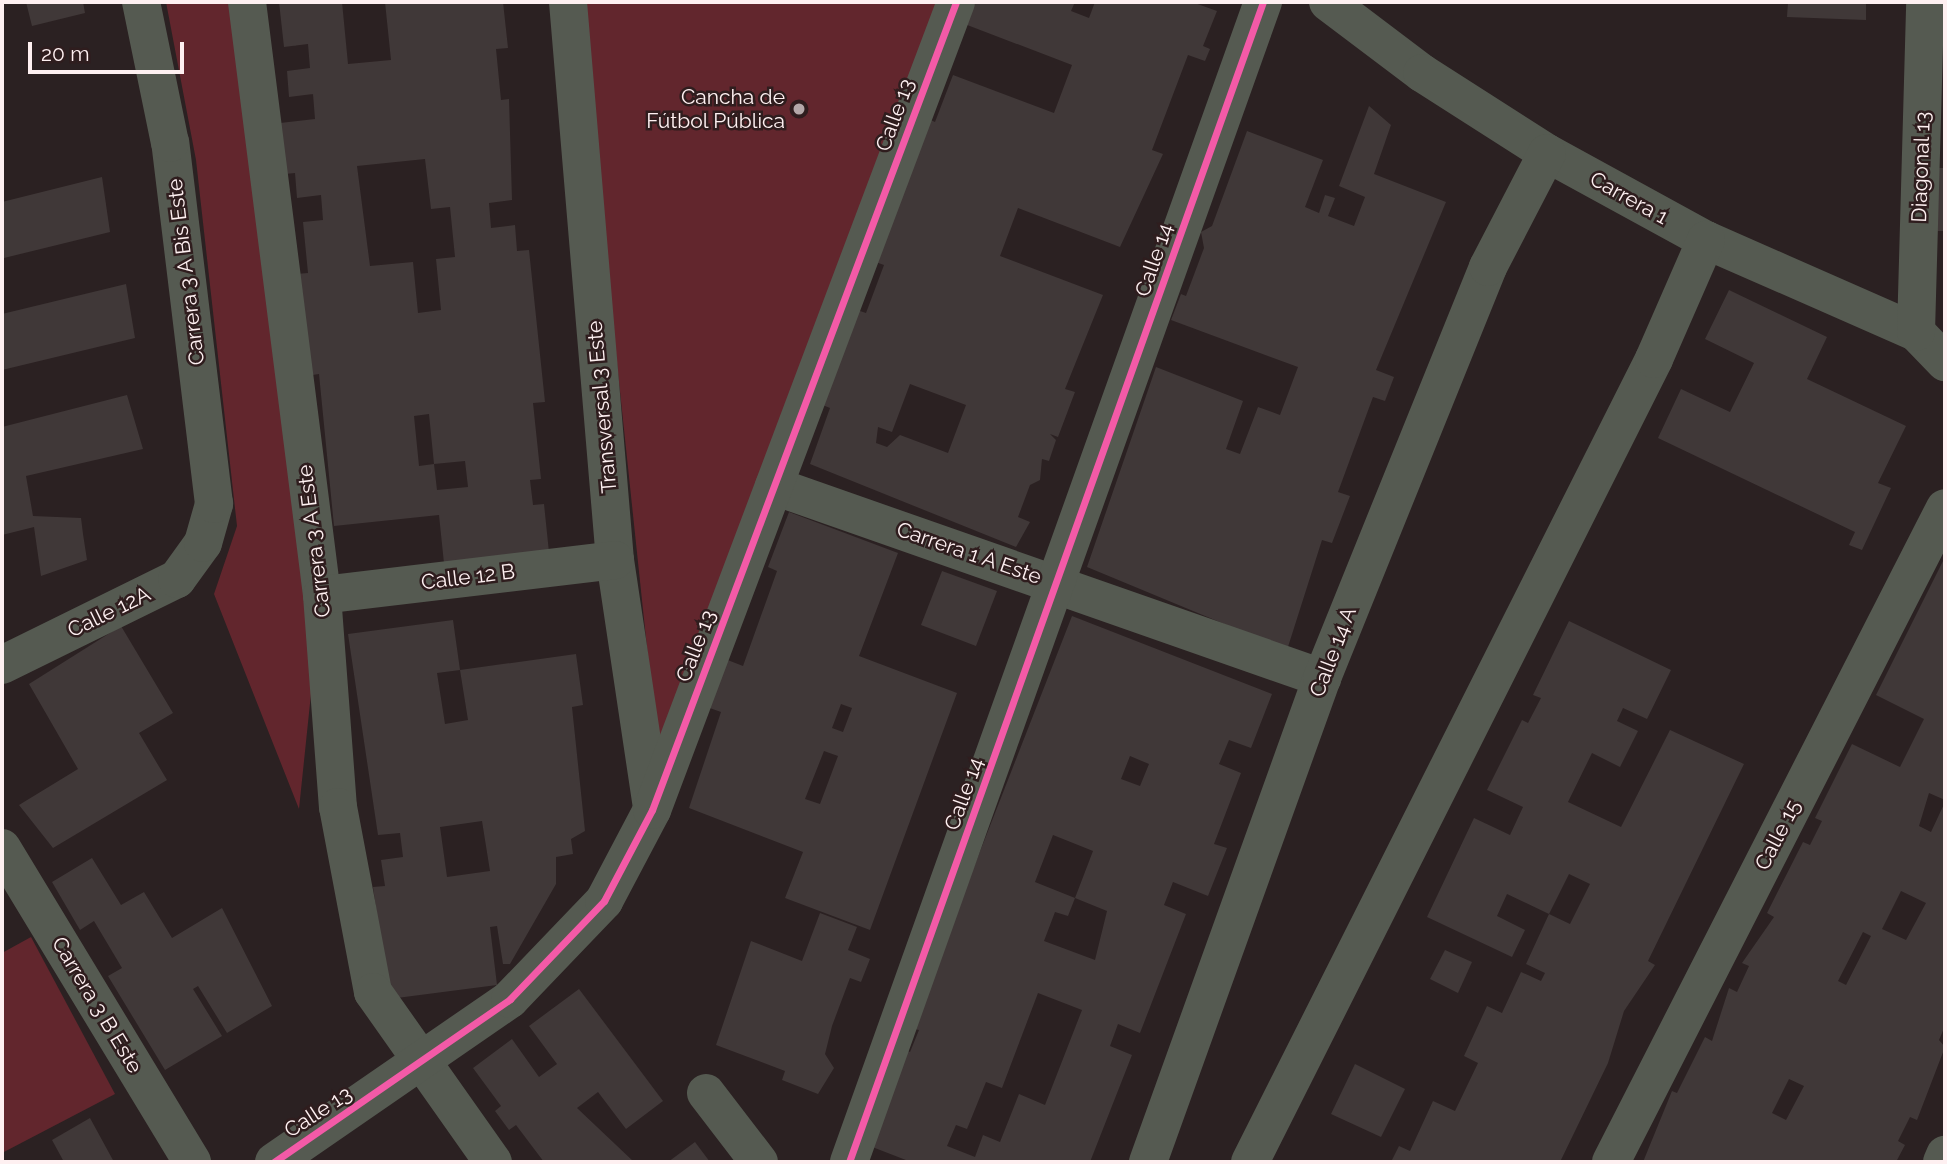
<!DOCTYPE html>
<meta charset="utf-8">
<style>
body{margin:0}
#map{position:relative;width:1947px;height:1164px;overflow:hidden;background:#2b2122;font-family:Raleway,sans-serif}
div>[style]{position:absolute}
.green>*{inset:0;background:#62262d}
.building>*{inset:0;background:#403838}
.minor>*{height:38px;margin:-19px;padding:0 19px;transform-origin:19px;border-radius:19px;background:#555a51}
.cycleway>*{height:7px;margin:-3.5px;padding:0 3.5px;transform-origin:3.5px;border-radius:3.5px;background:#f35aa7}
.dots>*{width:19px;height:19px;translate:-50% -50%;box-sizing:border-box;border:4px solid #2f1d1e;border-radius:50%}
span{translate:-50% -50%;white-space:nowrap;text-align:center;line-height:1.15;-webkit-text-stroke:5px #2f1d1e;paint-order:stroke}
.poi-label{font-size:21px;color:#fef0f1}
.right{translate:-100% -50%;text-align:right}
.street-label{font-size:21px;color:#fef0f1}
.frame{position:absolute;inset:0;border:4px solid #fef0f1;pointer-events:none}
.scale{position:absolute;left:28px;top:42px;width:156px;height:32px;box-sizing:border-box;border:4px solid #fef0f1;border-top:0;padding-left:9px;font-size:21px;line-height:24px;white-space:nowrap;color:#fef0f1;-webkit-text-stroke:5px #2f1d1e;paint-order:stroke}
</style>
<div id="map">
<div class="green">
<i style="clip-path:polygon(166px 2px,233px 2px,319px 617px,299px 809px,214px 594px,237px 526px,196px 160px)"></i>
<i style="clip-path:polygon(579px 2px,944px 2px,658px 752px)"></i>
<i style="clip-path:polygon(31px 937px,115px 1094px,2px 1153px,2px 953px)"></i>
</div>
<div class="building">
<i style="clip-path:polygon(26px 2px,83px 2px,85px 13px,32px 26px)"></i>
<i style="clip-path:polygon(evenodd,279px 2px,342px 2px,348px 64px,391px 60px,385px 2px,503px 2px,508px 48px,496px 49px,501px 100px,509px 99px,512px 200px,489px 203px,491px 228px,515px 225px,517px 251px,529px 250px,545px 402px,533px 403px,541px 479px,530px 480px,533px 505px,544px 504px,550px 562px,445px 573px,439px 515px,334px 526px,319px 374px,306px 376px,296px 274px,308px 273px,303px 222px,323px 220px,321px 195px,297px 198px,295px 173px,285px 174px,280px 123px,315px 119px,313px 94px,289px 97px,287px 71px,310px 68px,308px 44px,284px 47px,279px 2px,425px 159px,431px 209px,450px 207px,455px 257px,436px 259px,441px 310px,418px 313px,413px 262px,370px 266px,357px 166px,425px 159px,279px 2px,429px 414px,434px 464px,465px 461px,468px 487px,437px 490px,434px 464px,419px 466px,414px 416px,429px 414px)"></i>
<i style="clip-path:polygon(evenodd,970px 2px,1075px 2px,1071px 11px,1089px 18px,1095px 2px,1192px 2px,1217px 11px,1203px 46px,1210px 49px,1205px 61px,1188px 55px,1152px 150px,1163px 154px,1120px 247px,1018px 208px,1000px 256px,1103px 295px,1065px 389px,1075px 392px,1058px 437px,1050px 434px,1056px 440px,1049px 461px,1042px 459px,1040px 480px,1030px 485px,1018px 517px,1030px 522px,1016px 547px,810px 464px,830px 408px,820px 404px,851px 308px,866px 313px,884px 265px,867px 259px,926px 118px,935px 122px,953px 75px,1054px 113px,1072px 65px,962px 23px,970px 2px,910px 384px,966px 405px,948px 453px,900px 435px,887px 447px,876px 443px,878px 427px,892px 432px,910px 384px)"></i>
<i style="clip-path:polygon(1788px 2px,1866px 2px,1866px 20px,1787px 17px)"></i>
<i style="clip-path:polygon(1369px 106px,1391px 125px,1374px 174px,1446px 202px,1376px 370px,1394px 377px,1385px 401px,1373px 397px,1338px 492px,1350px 496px,1332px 543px,1322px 540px,1287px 650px,1087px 567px,1156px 367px,1243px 401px,1226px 449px,1240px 454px,1258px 407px,1280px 415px,1298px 367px,1171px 320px,1181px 294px,1186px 296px,1204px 248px,1201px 232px,1212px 226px,1247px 131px,1323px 160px,1305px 207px,1319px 213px,1325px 195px,1335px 198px,1328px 216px,1354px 226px,1365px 197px,1339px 186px)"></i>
<i style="clip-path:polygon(1928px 168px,1945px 168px,1945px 231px,1926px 231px)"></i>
<i style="clip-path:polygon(102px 177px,110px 232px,4px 258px,2px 202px)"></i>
<i style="clip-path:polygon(126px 284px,135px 338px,2px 370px,2px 314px)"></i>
<i style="clip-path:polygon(1729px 290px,1827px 337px,1807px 379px,1906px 426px,1878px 483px,1891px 488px,1862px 550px,1849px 545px,1855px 532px,1658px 438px,1681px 389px,1730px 412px,1754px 363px,1705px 339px)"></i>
<i style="clip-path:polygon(127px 395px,143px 449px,26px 476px,33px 516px,81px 518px,83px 534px,87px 560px,41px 576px,34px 527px,2px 535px,2px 427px)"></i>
<i style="clip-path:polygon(evenodd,789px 512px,898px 553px,859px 656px,957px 693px,870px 930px,785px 898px,803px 852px,689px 808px,721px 712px,707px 707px,725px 659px,743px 666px,777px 571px,768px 567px,789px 512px,841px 704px,852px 708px,843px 732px,832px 728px,841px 704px,789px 512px,824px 751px,838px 756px,820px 804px,805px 799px,824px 751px)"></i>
<i style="clip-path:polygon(evenodd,1945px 557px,1945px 800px,1929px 793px,1919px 826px,1931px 832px,1945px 802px,1945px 1026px,1939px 1040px,1945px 1047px,1917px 1120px,1910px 1117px,1898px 1141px,1905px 1145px,1896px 1162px,1643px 1162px,1672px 1091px,1677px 1093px,1705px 1037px,1712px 1041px,1729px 988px,1737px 992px,1749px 966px,1742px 963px,1774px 917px,1767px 913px,1803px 842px,1810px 845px,1822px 821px,1815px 818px,1852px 744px,1900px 767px,1924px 719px,1876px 695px,1945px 557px,1901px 891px,1926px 903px,1906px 940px,1882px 929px,1901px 891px,1945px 557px,1863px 932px,1871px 936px,1846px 985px,1838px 981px,1863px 932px,1945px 557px,1789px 1079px,1804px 1086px,1786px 1120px,1772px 1113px,1789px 1079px)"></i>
<i style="clip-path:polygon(942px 571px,997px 591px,976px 646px,921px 625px)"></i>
<i style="clip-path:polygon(evenodd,1072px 616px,1272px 694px,1251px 748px,1229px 740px,1219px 764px,1241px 773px,1214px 844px,1227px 848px,1208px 896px,1173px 882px,1164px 905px,1186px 914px,1140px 1033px,1118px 1024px,1110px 1046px,1132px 1055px,1090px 1162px,911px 1162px,862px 1143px,903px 1049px,910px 1052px,919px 1030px,911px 1028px,1072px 616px,1130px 756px,1149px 764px,1140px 786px,1121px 779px,1130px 756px,1072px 616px,1053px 835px,1093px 851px,1075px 898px,1107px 911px,1095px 960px,1044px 941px,1055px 912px,1068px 916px,1075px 898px,1035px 882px,1053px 835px,1072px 616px,1038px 993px,1082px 1010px,1045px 1105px,1019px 1094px,1000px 1142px,983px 1135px,975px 1157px,947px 1146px,956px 1125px,967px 1129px,986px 1082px,1002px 1088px,1038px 993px)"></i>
<i style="clip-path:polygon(evenodd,453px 620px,460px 670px,576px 654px,583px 705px,572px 707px,585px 831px,571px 839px,573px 854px,556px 857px,556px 884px,510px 964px,503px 964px,497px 926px,490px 927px,497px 985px,389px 999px,373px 887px,385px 886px,381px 860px,403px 857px,400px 833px,378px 835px,348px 634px,453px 620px,460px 670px,468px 720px,445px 724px,437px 673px,460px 670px,453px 620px,482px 821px,490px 871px,447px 877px,440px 827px,482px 821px)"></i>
<i style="clip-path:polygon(evenodd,1569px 621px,1671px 670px,1647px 719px,1623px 708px,1617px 721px,1638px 731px,1620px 767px,1592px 753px,1568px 802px,1621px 827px,1670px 730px,1744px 764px,1648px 961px,1655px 965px,1624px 1011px,1608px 1063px,1560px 1162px,1391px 1162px,1399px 1146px,1410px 1151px,1433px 1101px,1455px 1111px,1478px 1063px,1464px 1056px,1487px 1006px,1502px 1013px,1521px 972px,1541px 981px,1545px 973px,1526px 964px,1549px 914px,1507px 894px,1497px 916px,1525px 930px,1512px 957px,1427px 917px,1474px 818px,1510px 835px,1523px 807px,1487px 790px,1522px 720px,1528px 723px,1541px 698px,1533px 695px,1569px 621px,1569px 874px,1590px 884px,1570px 924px,1549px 914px,1569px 874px)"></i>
<i style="clip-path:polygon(121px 626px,173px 713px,139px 733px,167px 780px,53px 848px,19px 805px,78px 769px,29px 684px)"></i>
<i style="clip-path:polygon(92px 858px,121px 905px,144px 892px,172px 938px,222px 908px,272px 1006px,227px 1033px,198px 986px,193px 989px,222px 1036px,165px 1070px,108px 976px,122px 968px,94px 921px,80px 930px,52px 882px)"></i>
<i style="clip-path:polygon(820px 913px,857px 927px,848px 950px,870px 959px,861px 982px,850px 978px,832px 1026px,825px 1054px,834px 1068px,818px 1094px,782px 1080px,785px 1071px,716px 1045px,751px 941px,802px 961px)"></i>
<i style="clip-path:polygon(1445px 950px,1472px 962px,1458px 993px,1430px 979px)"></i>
<i style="clip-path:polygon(579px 989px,663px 1101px,626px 1129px,598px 1092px,577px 1108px,634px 1162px,544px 1162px,516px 1125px,509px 1130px,495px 1111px,501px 1106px,473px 1068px,512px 1039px,539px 1077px,557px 1064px,529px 1026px)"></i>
<i style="clip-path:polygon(1355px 1064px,1405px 1089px,1381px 1137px,1331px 1114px)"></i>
<i style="clip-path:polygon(90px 1118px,114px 1162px,64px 1162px,52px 1140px)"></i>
<i style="clip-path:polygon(695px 1142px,710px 1162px,668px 1162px)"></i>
</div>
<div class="minor">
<i style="left:247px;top:2px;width:598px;rotate:82.79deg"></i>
<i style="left:322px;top:595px;width:213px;rotate:85.7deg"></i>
<i style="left:338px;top:807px;width:188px;rotate:79.3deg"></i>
<i style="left:373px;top:992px;width:208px;rotate:54.8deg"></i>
<i style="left:568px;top:2px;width:560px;rotate:85.19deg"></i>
<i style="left:615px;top:560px;width:251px;rotate:81.5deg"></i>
<i style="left:1328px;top:2px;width:118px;rotate:37.1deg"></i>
<i style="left:1422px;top:73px;width:148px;rotate:32.6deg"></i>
<i style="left:1547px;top:153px;width:181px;rotate:28.7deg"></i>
<i style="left:1706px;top:240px;width:229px;rotate:23.7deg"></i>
<i style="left:1916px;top:332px;width:42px;rotate:46deg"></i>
<i style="left:1916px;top:332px;width:330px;rotate:-88.4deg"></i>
<i style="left:774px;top:486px;width:581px;rotate:19.31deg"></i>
<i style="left:322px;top:595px;width:295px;rotate:-6.8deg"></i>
<i style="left:2px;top:665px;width:195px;rotate:-26.2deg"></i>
<i style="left:177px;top:579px;width:44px;rotate:-54.2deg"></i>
<i style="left:203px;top:543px;width:41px;rotate:-74.2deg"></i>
<i style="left:214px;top:504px;width:364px;rotate:-96.9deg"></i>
<i style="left:170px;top:143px;width:144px;rotate:-101.6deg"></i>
<i style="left:2px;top:848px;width:367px;rotate:58.8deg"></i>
<i style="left:706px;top:1093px;width:87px;rotate:52.5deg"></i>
<i style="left:274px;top:1162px;width:287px;rotate:-34.6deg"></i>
<i style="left:510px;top:999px;width:136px;rotate:-46.2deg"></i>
<i style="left:604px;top:901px;width:103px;rotate:-62.2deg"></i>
<i style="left:652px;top:810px;width:863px;rotate:-69.38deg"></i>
<i style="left:849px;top:1162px;width:1232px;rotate:-70.36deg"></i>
<i style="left:1148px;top:1162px;width:514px;rotate:-70.23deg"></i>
<i style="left:1322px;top:678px;width:443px;rotate:-68deg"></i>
<i style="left:1488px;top:267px;width:128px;rotate:-62.6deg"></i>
<i style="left:1250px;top:1162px;width:899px;rotate:-63.29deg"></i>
<i style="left:1654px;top:359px;width:130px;rotate:-66.4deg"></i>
<i style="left:1611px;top:1162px;width:734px;rotate:-62.95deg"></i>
<i style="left:1942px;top:1162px;width:8px;rotate:-67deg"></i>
</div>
<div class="cycleway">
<i style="left:274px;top:1162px;width:287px;rotate:-34.6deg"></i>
<i style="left:510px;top:999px;width:136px;rotate:-46.2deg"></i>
<i style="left:604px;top:901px;width:103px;rotate:-62.2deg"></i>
<i style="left:652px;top:810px;width:863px;rotate:-69.38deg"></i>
<i style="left:849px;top:1162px;width:1232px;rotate:-70.36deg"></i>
</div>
<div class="dots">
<i style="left:799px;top:109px;background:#b4a8a9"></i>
</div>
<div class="poi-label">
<span class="right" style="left:785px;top:109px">Cancha de<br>Fútbol Pública</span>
</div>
<div class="street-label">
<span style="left:895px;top:115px;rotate:-70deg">Calle 13</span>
<span style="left:1921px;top:167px;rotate:-88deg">Diagonal 13</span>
<span style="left:1629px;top:198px;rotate:29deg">Carrera 1</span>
<span style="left:1154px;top:260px;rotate:-71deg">Calle 14</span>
<span style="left:186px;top:272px;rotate:-97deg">Carrera 3 A Bis Este</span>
<span style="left:602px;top:407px;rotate:-95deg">Transversal 3 Este</span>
<span style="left:314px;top:541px;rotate:-97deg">Carrera 3 A Este</span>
<span style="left:969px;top:553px;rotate:19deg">Carrera 1 A Este</span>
<span style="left:468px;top:577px;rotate:-7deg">Calle 12 B</span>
<span style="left:109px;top:612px;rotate:-26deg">Calle 12A</span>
<span style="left:696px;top:646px;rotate:-69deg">Calle 13</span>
<span style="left:1333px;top:652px;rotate:-69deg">Calle 14 A</span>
<span style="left:964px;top:794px;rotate:-70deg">Calle 14</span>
<span style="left:1778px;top:835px;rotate:-63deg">Calle 15</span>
<span style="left:97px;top:1005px;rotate:59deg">Carrera 3 B Este</span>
<span style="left:318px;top:1112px;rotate:-33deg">Calle 13</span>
</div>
<div class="frame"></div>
<div class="scale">20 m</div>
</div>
